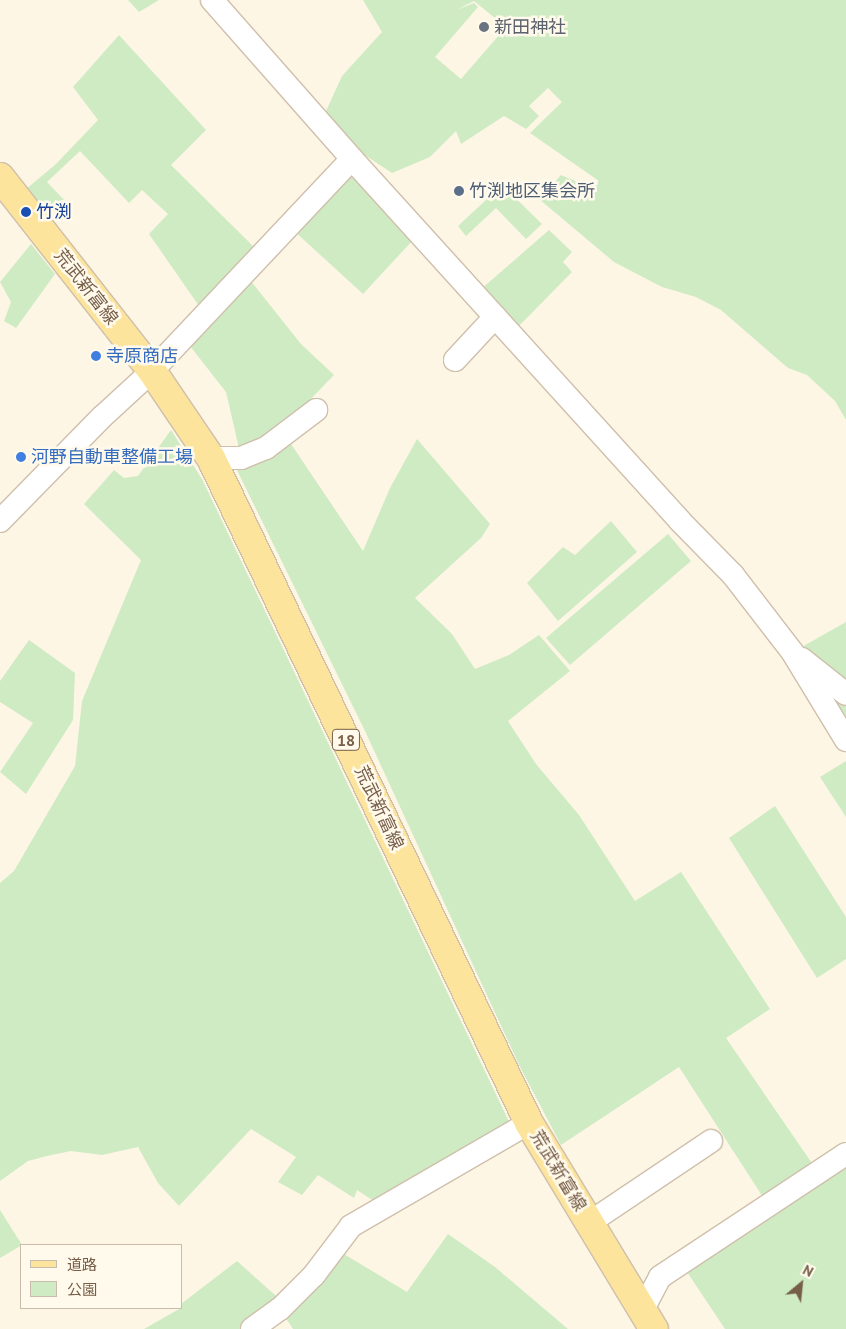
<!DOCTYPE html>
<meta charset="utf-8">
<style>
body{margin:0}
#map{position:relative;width:846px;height:1329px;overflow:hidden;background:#fdf6e5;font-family:"PT Sans","Noto Sans JP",sans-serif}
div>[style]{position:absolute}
.green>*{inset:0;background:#cfebc3}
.roads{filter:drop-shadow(1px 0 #cfbfab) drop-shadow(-1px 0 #cfbfab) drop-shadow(0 1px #cfbfab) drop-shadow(0 -1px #cfbfab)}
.street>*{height:22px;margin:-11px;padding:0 11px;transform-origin:11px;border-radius:11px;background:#fff}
.primary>*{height:28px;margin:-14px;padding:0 14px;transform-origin:14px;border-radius:14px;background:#fde49c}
.dots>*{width:14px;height:14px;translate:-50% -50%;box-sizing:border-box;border:2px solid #fffaec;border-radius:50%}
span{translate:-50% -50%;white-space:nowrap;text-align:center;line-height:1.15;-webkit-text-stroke:5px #fffaec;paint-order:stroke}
.shield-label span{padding:1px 4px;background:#fffaec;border:1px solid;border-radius:4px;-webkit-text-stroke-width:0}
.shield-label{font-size:16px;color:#775e49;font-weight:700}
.worship-label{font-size:18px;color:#5b616d}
.left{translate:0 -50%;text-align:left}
.service-label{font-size:18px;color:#4e5e75}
.transit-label{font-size:18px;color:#164399}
.street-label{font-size:18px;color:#775e49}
.shop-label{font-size:18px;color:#366cbe}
.legend{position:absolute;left:20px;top:1244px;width:162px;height:65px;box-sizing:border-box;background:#fffaec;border:1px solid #c9bcab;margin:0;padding:6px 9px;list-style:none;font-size:15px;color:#775e49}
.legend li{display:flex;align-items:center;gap:10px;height:25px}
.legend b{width:25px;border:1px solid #c9bcab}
.north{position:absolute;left:776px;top:1259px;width:50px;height:50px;-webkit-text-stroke:4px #fffaec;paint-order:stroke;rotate:28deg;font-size:14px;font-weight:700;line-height:20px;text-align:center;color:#775e49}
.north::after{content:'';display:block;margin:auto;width:18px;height:22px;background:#775e49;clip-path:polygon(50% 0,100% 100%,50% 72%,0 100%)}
</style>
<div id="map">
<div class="green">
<i style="clip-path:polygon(128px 0,159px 0,139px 12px)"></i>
<i style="clip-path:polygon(evenodd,363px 0,846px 0,846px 420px,835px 401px,807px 375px,788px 368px,721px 310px,696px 297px,662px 287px,614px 262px,539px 199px,561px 175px,592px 188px,599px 181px,530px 133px,562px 102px,548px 88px,529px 106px,539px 116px,526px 129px,504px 116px,461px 144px,456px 131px,430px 157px,392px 173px,351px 146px,326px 111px,342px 76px,382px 32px,363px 0,474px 1px,506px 27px,461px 79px,435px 57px,478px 7px,474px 3px,456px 10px,474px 1px)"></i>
<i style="clip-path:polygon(119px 35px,206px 130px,171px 165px,255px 248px,199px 306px,149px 234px,168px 214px,142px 190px,129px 203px,80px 151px,47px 182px,67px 203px,61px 209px,41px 209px,25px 190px,56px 164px,98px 120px,73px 87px)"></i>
<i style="clip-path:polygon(349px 173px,413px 240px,363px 294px,293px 230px)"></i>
<i style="clip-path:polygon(502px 185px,542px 224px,526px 239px,496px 208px,466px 236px,458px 226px)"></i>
<i style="clip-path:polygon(549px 230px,572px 252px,563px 262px,572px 272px,516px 329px,480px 290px)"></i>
<i style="clip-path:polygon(31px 244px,55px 274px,16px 328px,4px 321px,11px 302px,0 282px)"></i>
<i style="clip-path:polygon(250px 280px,301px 344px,334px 375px,304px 406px,285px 435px,363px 551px,390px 488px,417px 439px,490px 524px,481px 538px,415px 598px,452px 634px,475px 669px,509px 655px,539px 635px,570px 671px,508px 721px,536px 764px,579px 815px,635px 901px,681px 872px,770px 1009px,726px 1038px,818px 1172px,846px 1154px,846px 1329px,725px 1329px,681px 1263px,768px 1205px,679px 1067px,561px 1145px,521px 1069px,365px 731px,231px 458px,241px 457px,226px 392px,190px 346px)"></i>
<i style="clip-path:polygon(171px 430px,202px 479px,514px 1132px,383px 1207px,357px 1190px,354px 1198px,318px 1175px,302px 1195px,278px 1182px,296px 1157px,251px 1129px,179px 1206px,158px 1183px,138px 1147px,102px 1155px,71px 1151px,47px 1156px,28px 1161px,0 1181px,0 883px,14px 871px,75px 766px,82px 701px,141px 560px,84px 504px,114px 470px,124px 478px,138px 476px)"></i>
<i style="clip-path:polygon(611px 521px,637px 552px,558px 621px,527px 583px,563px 547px,575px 555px)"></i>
<i style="clip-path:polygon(668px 534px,691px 561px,570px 665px,546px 638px)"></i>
<i style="clip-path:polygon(846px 622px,846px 725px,800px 648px)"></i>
<i style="clip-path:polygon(29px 640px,75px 673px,73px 720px,26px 794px,0 772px,33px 723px,0 702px,0 681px)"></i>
<i style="clip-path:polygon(846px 761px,846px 817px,820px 777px)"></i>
<i style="clip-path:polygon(775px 806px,846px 917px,846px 959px,817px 978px,729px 838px)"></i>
<i style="clip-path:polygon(0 1210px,22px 1245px,0 1258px)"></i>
<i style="clip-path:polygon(448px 1234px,495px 1267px,568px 1329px,293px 1329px,280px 1309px,252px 1329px,144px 1329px,181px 1308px,181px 1304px,237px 1261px,285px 1304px,334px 1248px,407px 1292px)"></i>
</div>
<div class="roads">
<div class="street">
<i style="left:212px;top:0;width:212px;rotate:48.6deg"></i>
<i style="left:352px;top:159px;width:488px;rotate:47.8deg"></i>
<i style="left:680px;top:521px;width:76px;rotate:45.5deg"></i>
<i style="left:733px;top:575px;width:98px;rotate:52.4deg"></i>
<i style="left:793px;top:653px;width:102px;rotate:58.7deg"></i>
<i style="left:455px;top:360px;width:59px;rotate:-47.1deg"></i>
<i style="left:211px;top:458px;width:30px"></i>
<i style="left:241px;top:458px;width:27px;rotate:-22deg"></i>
<i style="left:266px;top:448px;width:63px;rotate:-37.2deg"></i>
<i style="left:0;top:521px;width:146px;rotate:-45.6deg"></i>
<i style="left:102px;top:417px;width:68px;rotate:-42.6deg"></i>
<i style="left:152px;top:371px;width:291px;rotate:-46.7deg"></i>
<i style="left:802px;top:659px;width:56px;rotate:38.5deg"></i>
<i style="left:589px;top:1223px;width:147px;rotate:-33.9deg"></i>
<i style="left:642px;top:1311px;width:38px;rotate:-62deg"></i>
<i style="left:660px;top:1277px;width:223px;rotate:-33.5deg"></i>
<i style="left:252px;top:1329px;width:34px;rotate:-36deg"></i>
<i style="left:280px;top:1309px;width:48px;rotate:-45deg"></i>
<i style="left:314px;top:1275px;width:61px;rotate:-52.9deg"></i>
<i style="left:351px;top:1226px;width:206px;rotate:-30.1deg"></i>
</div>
<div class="primary">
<i style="left:0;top:177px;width:246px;rotate:51.9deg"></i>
<i style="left:152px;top:371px;width:105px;rotate:55.9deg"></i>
<i style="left:211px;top:458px;width:737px;rotate:64.44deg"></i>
<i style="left:529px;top:1123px;width:241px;rotate:58.8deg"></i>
</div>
</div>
<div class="dots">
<i style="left:484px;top:27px;background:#6b7280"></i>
<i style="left:459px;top:191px;background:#5c6f8a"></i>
<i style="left:26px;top:212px;background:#1a4fb4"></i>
<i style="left:96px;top:356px;background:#3f7fe0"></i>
<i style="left:21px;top:457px;background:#3f7fe0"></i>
</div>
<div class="shield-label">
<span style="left:346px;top:740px">18</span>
</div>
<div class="worship-label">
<span class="left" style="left:494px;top:27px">新田神社</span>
</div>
<div class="service-label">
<span class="left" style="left:469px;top:191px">竹渕地区集会所</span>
</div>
<div class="transit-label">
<span class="left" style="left:36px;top:212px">竹渕</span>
</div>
<div class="street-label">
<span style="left:86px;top:287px;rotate:52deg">荒武新富線</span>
<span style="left:379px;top:808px;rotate:65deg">荒武新富線</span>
<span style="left:558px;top:1171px;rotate:59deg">荒武新富線</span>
</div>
<div class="shop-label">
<span class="left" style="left:106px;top:356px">寺原商店</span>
<span class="left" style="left:31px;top:457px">河野自動車整備工場</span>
</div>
<ul class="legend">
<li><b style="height:6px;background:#fde49c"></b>道路</li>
<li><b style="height:14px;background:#cfebc3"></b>公園</li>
</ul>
<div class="north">N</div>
</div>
